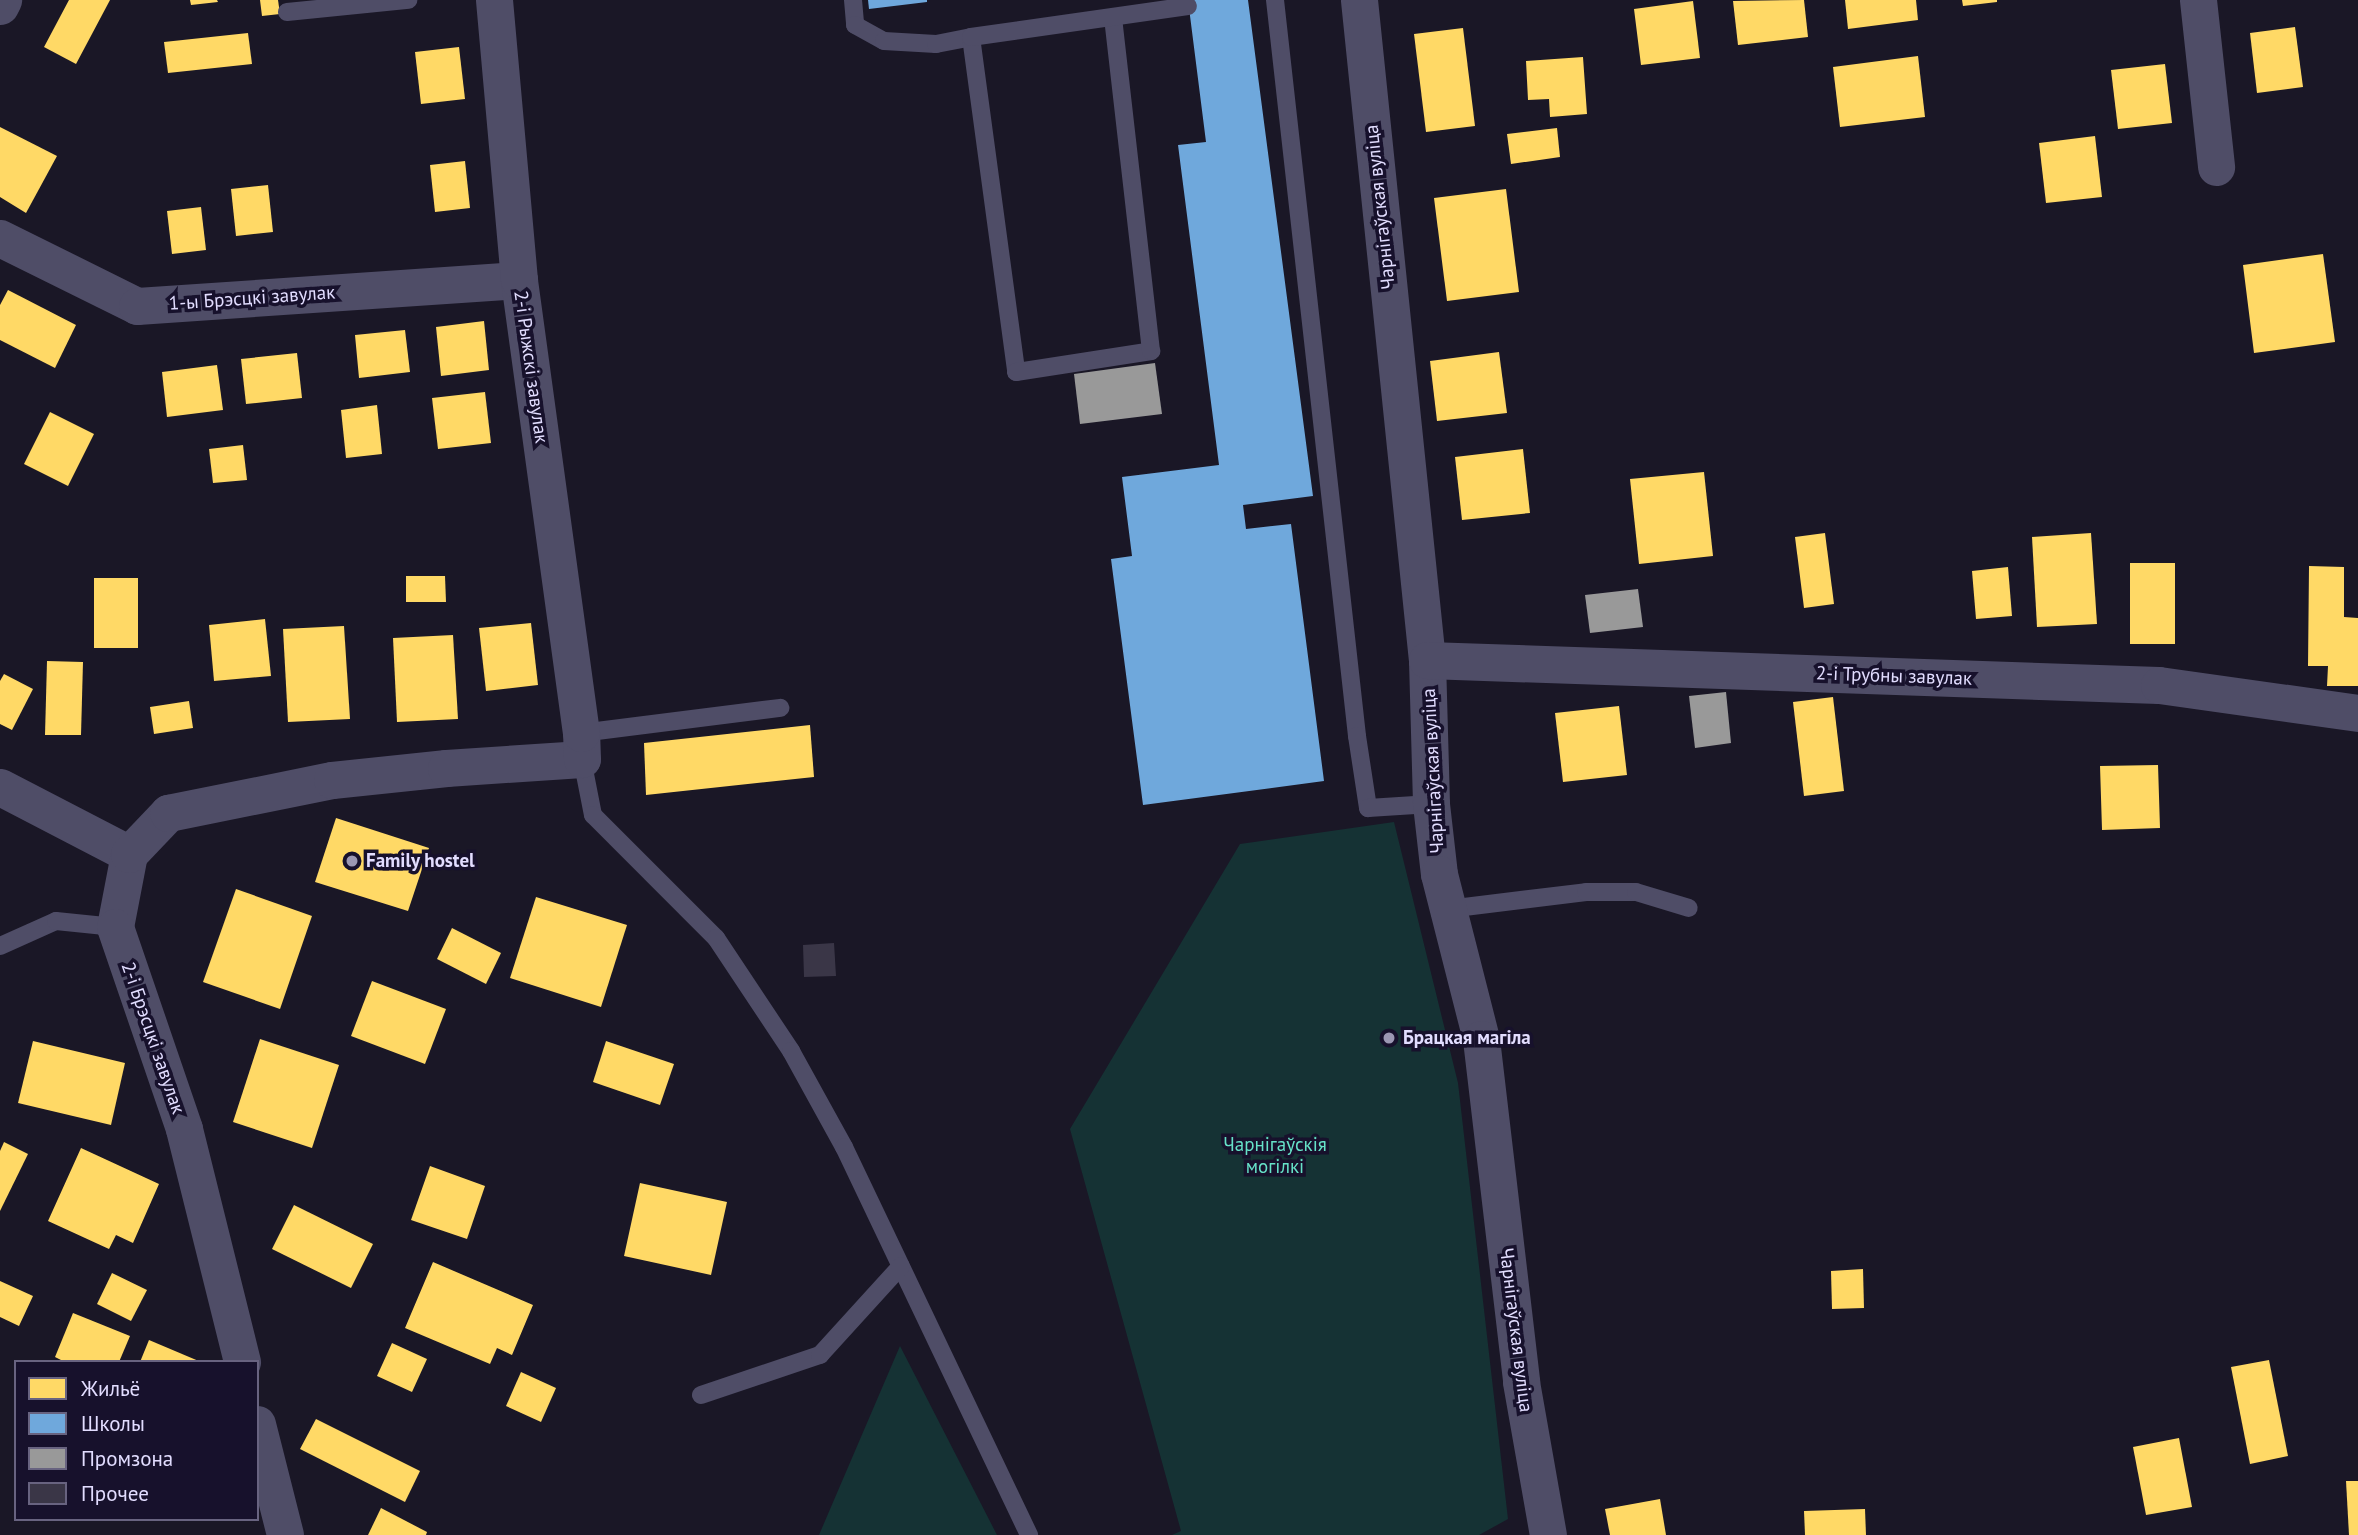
<!DOCTYPE html>
<meta charset="utf-8">
<style>
body{margin:0}
#map{position:relative;width:2358px;height:1535px;overflow:hidden;background:#1a1726;font-family:"PT Sans",sans-serif}
div>[style]{position:absolute}
.green>*{inset:0;background:#153234}
.homes>*{inset:0;background:#ffd966}
.schools>*{inset:0;background:#6fa8dc}
.industry>*{inset:0;background:#999}
.building>*{inset:0;background:#3a3647}
.lane>*{height:18px;margin:-9px;padding:0 9px;transform-origin:9px;border-radius:9px;background:#4f4d67}
.street>*{height:37px;margin:-18.5px;padding:0 18.5px;transform-origin:18.5px;border-radius:18.5px;background:#4f4d67}
.dots>*{width:19px;height:19px;translate:-50% -50%;box-sizing:border-box;border:4px solid #17112c;border-radius:50%}
span{translate:-50% -50%;white-space:nowrap;text-align:center;line-height:1.15;-webkit-text-stroke:7px #17112c;paint-order:stroke}
.street-label{font-size:19px;color:#e2ddff}
.poi-label{font-size:19px;color:#e2ddff;font-weight:700}
.left{translate:0 -50%;text-align:left}
.park-label{font-size:19px;color:#66e2c8}
.legend{position:absolute;left:14px;top:1360px;width:245px;height:161px;box-sizing:border-box;background:#17112c;border:2px solid #686380;margin:0;padding:9px 12px;list-style:none;font-size:21px;color:#e2ddff}
.legend li{display:flex;align-items:center;gap:14px;height:35px}
.legend b{width:35px;border:2px solid #686380}
</style>
<div id="map">
<div class="green">
<i style="clip-path:polygon(1394px 822px,1458px 1083px,1508px 1519px,1479px 1535px,1172px 1535px,1181px 1531px,1070px 1129px,1240px 844px)"></i>
<i style="clip-path:polygon(900px 1346px,997px 1535px,819px 1535px)"></i>
</div>
<div class="homes">
<i style="clip-path:polygon(69px 0,110px 0,76px 64px,44px 47px)"></i>
<i style="clip-path:polygon(190px 0,217px 0,218px 2px,191px 5px)"></i>
<i style="clip-path:polygon(260px 0,278px 0,280px 14px,262px 16px)"></i>
<i style="clip-path:polygon(1804px 0,1808px 37px,1738px 45px,1733px 1px)"></i>
<i style="clip-path:polygon(1845px 0,1916px 0,1918px 20px,1848px 29px)"></i>
<i style="clip-path:polygon(1962px 0,1997px 0,1997px 2px,1963px 6px)"></i>
<i style="clip-path:polygon(1693px 1px,1700px 58px,1641px 65px,1634px 9px)"></i>
<i style="clip-path:polygon(2295px 27px,2303px 87px,2257px 93px,2250px 33px)"></i>
<i style="clip-path:polygon(1463px 28px,1475px 126px,1426px 132px,1414px 34px)"></i>
<i style="clip-path:polygon(248px 33px,252px 64px,168px 73px,164px 42px)"></i>
<i style="clip-path:polygon(459px 47px,465px 99px,421px 104px,415px 52px)"></i>
<i style="clip-path:polygon(1918px 56px,1925px 117px,1840px 127px,1833px 67px)"></i>
<i style="clip-path:polygon(1583px 57px,1587px 114px,1550px 117px,1549px 99px,1528px 100px,1526px 61px)"></i>
<i style="clip-path:polygon(2165px 64px,2172px 123px,2118px 129px,2111px 70px)"></i>
<i style="clip-path:polygon(0 127px,57px 156px,26px 213px,0 197px)"></i>
<i style="clip-path:polygon(1557px 128px,1560px 157px,1511px 164px,1507px 134px)"></i>
<i style="clip-path:polygon(2095px 136px,2102px 197px,2046px 203px,2039px 143px)"></i>
<i style="clip-path:polygon(465px 161px,470px 208px,435px 212px,430px 165px)"></i>
<i style="clip-path:polygon(268px 185px,273px 232px,236px 236px,231px 189px)"></i>
<i style="clip-path:polygon(1506px 189px,1519px 292px,1447px 301px,1434px 198px)"></i>
<i style="clip-path:polygon(201px 207px,206px 250px,172px 254px,167px 211px)"></i>
<i style="clip-path:polygon(2323px 254px,2335px 342px,2254px 353px,2243px 265px)"></i>
<i style="clip-path:polygon(8px 290px,76px 325px,55px 368px,0 340px,0 305px)"></i>
<i style="clip-path:polygon(484px 321px,489px 370px,441px 376px,436px 327px)"></i>
<i style="clip-path:polygon(405px 330px,410px 372px,359px 378px,355px 335px)"></i>
<i style="clip-path:polygon(1499px 352px,1507px 413px,1437px 421px,1430px 361px)"></i>
<i style="clip-path:polygon(297px 353px,302px 398px,246px 404px,241px 359px)"></i>
<i style="clip-path:polygon(217px 365px,223px 410px,167px 417px,162px 372px)"></i>
<i style="clip-path:polygon(485px 392px,491px 443px,438px 449px,432px 398px)"></i>
<i style="clip-path:polygon(377px 405px,382px 454px,346px 458px,341px 410px)"></i>
<i style="clip-path:polygon(50px 412px,94px 434px,68px 486px,24px 464px)"></i>
<i style="clip-path:polygon(243px 445px,247px 480px,213px 483px,209px 449px)"></i>
<i style="clip-path:polygon(1523px 449px,1530px 513px,1462px 520px,1455px 457px)"></i>
<i style="clip-path:polygon(1704px 472px,1713px 556px,1639px 564px,1630px 479px)"></i>
<i style="clip-path:polygon(1825px 533px,1834px 604px,1804px 608px,1795px 537px)"></i>
<i style="clip-path:polygon(2091px 533px,2097px 624px,2037px 627px,2032px 537px)"></i>
<i style="clip-path:polygon(2130px 563px,2175px 563px,2175px 644px,2130px 644px)"></i>
<i style="clip-path:polygon(2309px 566px,2344px 567px,2344px 617px,2358px 618px,2358px 686px,2327px 686px,2328px 666px,2308px 666px)"></i>
<i style="clip-path:polygon(2008px 567px,2012px 616px,1976px 619px,1972px 571px)"></i>
<i style="clip-path:polygon(406px 576px,445px 576px,446px 602px,406px 602px)"></i>
<i style="clip-path:polygon(94px 578px,138px 578px,138px 648px,94px 648px)"></i>
<i style="clip-path:polygon(265px 619px,271px 676px,214px 681px,209px 625px)"></i>
<i style="clip-path:polygon(531px 623px,538px 685px,486px 691px,479px 628px)"></i>
<i style="clip-path:polygon(344px 626px,350px 719px,288px 722px,283px 629px)"></i>
<i style="clip-path:polygon(453px 635px,458px 719px,397px 722px,393px 638px)"></i>
<i style="clip-path:polygon(47px 661px,83px 662px,81px 735px,45px 735px)"></i>
<i style="clip-path:polygon(4px 674px,33px 689px,12px 730px,0 724px,0 681px)"></i>
<i style="clip-path:polygon(1833px 697px,1844px 791px,1804px 796px,1793px 702px)"></i>
<i style="clip-path:polygon(189px 701px,193px 728px,154px 734px,150px 707px)"></i>
<i style="clip-path:polygon(1619px 706px,1627px 775px,1563px 782px,1555px 713px)"></i>
<i style="clip-path:polygon(810px 725px,814px 777px,646px 795px,644px 743px)"></i>
<i style="clip-path:polygon(2158px 765px,2160px 828px,2102px 830px,2100px 766px)"></i>
<i style="clip-path:polygon(336px 818px,429px 848px,408px 911px,315px 882px)"></i>
<i style="clip-path:polygon(236px 889px,312px 916px,280px 1009px,203px 982px)"></i>
<i style="clip-path:polygon(536px 897px,627px 925px,601px 1007px,510px 978px)"></i>
<i style="clip-path:polygon(452px 928px,501px 953px,486px 984px,437px 959px)"></i>
<i style="clip-path:polygon(372px 981px,446px 1009px,425px 1064px,351px 1036px)"></i>
<i style="clip-path:polygon(260px 1039px,339px 1065px,312px 1148px,233px 1122px)"></i>
<i style="clip-path:polygon(33px 1041px,125px 1063px,111px 1125px,18px 1103px)"></i>
<i style="clip-path:polygon(606px 1041px,674px 1064px,660px 1105px,593px 1082px)"></i>
<i style="clip-path:polygon(4px 1142px,28px 1154px,0 1211px,0 1151px)"></i>
<i style="clip-path:polygon(81px 1148px,159px 1184px,133px 1243px,116px 1235px,109px 1249px,48px 1221px)"></i>
<i style="clip-path:polygon(430px 1166px,485px 1186px,467px 1239px,411px 1220px)"></i>
<i style="clip-path:polygon(640px 1183px,727px 1202px,711px 1275px,624px 1256px)"></i>
<i style="clip-path:polygon(294px 1205px,373px 1244px,351px 1288px,272px 1249px)"></i>
<i style="clip-path:polygon(433px 1262px,533px 1305px,512px 1355px,497px 1348px,490px 1364px,405px 1328px)"></i>
<i style="clip-path:polygon(1863px 1269px,1864px 1308px,1832px 1309px,1831px 1271px)"></i>
<i style="clip-path:polygon(112px 1273px,147px 1290px,131px 1321px,97px 1304px)"></i>
<i style="clip-path:polygon(0 1281px,33px 1296px,19px 1326px,0 1317px)"></i>
<i style="clip-path:polygon(73px 1313px,130px 1336px,119px 1362px,65px 1362px,55px 1357px)"></i>
<i style="clip-path:polygon(149px 1340px,201px 1362px,140px 1362px)"></i>
<i style="clip-path:polygon(392px 1343px,427px 1359px,412px 1392px,377px 1376px)"></i>
<i style="clip-path:polygon(2269px 1360px,2288px 1456px,2250px 1464px,2231px 1367px)"></i>
<i style="clip-path:polygon(521px 1372px,556px 1388px,541px 1422px,506px 1406px)"></i>
<i style="clip-path:polygon(316px 1419px,420px 1471px,405px 1502px,300px 1449px)"></i>
<i style="clip-path:polygon(2179px 1438px,2192px 1507px,2146px 1515px,2133px 1447px)"></i>
<i style="clip-path:polygon(2346px 1481px,2358px 1481px,2358px 1535px,2349px 1535px)"></i>
<i style="clip-path:polygon(1660px 1499px,1666px 1535px,1610px 1535px,1605px 1509px)"></i>
<i style="clip-path:polygon(381px 1508px,427px 1532px,426px 1535px,368px 1535px)"></i>
<i style="clip-path:polygon(1865px 1509px,1866px 1535px,1805px 1535px,1804px 1511px)"></i>
</div>
<div class="schools">
<i style="clip-path:polygon(868px 0,927px 0,927px 2px,869px 9px)"></i>
<i style="clip-path:polygon(1188px 0,1248px 0,1313px 496px,1243px 505px,1246px 529px,1291px 524px,1324px 781px,1143px 805px,1111px 559px,1132px 556px,1122px 477px,1219px 465px,1178px 145px,1206px 142px)"></i>
</div>
<div class="industry">
<i style="clip-path:polygon(1155px 363px,1162px 414px,1080px 424px,1074px 374px)"></i>
<i style="clip-path:polygon(1638px 589px,1643px 627px,1590px 633px,1585px 595px)"></i>
<i style="clip-path:polygon(1726px 692px,1731px 743px,1695px 748px,1689px 696px)"></i>
</div>
<div class="building">
<i style="clip-path:polygon(834px 943px,836px 976px,804px 977px,803px 945px)"></i>
</div>
<div class="lane">
<i style="left:853px;top:0;width:25px;rotate:85deg"></i>
<i style="left:855px;top:25px;width:33px;rotate:29deg"></i>
<i style="left:884px;top:41px;width:52px;rotate:3.3deg"></i>
<i style="left:936px;top:44px;width:36px;rotate:-11deg"></i>
<i style="left:971px;top:37px;width:338px;rotate:82.3deg"></i>
<i style="left:1016px;top:372px;width:137px;rotate:-8.8deg"></i>
<i style="left:1151px;top:351px;width:336px;rotate:-96.5deg"></i>
<i style="left:1275px;top:0;width:741px;rotate:83.64deg"></i>
<i style="left:1357px;top:736px;width:73px;rotate:81.3deg"></i>
<i style="left:1368px;top:808px;width:63px;rotate:-3.6deg"></i>
<i style="left:287px;top:12px;width:122px;rotate:-5.7deg"></i>
<i style="left:971px;top:37px;width:219px;rotate:-8.1deg"></i>
<i style="left:581px;top:733px;width:201px;rotate:-7.2deg"></i>
<i style="left:582px;top:759px;width:57px;rotate:78.9deg"></i>
<i style="left:593px;top:815px;width:174px;rotate:45deg"></i>
<i style="left:716px;top:938px;width:136px;rotate:56.4deg"></i>
<i style="left:791px;top:1051px;width:110px;rotate:61.1deg"></i>
<i style="left:844px;top:1147px;width:430px;rotate:64.5deg"></i>
<i style="left:1448px;top:909px;width:139px;rotate:-7deg"></i>
<i style="left:1586px;top:892px;width:50px"></i>
<i style="left:1636px;top:892px;width:55px;rotate:16.8deg"></i>
<i style="left:0;top:946px;width:61px;rotate:-24.1deg"></i>
<i style="left:56px;top:921px;width:59px;rotate:5.8deg"></i>
<i style="left:701px;top:1395px;width:126px;rotate:-18.6deg"></i>
<i style="left:820px;top:1355px;width:120px;rotate:-47.7deg"></i>
</div>
<div class="street">
<i style="left:1359px;top:0;width:663px;rotate:84.12deg"></i>
<i style="left:1427px;top:660px;width:144px;rotate:88.4deg"></i>
<i style="left:1431px;top:804px;width:70px;rotate:83.5deg"></i>
<i style="left:1439px;top:874px;width:170px;rotate:75.7deg"></i>
<i style="left:1481px;top:1039px;width:345px;rotate:83.3deg"></i>
<i style="left:1521px;top:1382px;width:155px;rotate:80deg"></i>
<i style="left:2198px;top:0;width:168px;rotate:83.8deg"></i>
<i style="left:0;top:6px;width:7px;rotate:-63deg"></i>
<i style="left:0;top:238px;width:153px;rotate:26.4deg"></i>
<i style="left:137px;top:306px;width:383px;rotate:-3.9deg"></i>
<i style="left:1427px;top:660px;width:732px;rotate:1.96deg"></i>
<i style="left:2159px;top:685px;width:201px;rotate:8deg"></i>
<i style="left:0;top:787px;width:145px;rotate:27.4deg"></i>
<i style="left:129px;top:854px;width:74px;rotate:100.9deg"></i>
<i style="left:115px;top:927px;width:213px;rotate:71.1deg"></i>
<i style="left:184px;top:1129px;width:240px;rotate:76deg"></i>
<i style="left:129px;top:854px;width:57px;rotate:-46.4deg"></i>
<i style="left:168px;top:813px;width:167px;rotate:-11.4deg"></i>
<i style="left:332px;top:780px;width:115px;rotate:-6deg"></i>
<i style="left:446px;top:768px;width:136px;rotate:-3.8deg"></i>
<i style="left:582px;top:759px;width:26px;rotate:-92deg"></i>
<i style="left:581px;top:733px;width:457px;rotate:-97.8deg"></i>
<i style="left:519px;top:280px;width:281px;rotate:-95.1deg"></i>
<i style="left:257px;top:1424px;width:114px;rotate:75.8deg"></i>
</div>
<div class="dots">
<i style="left:352px;top:861px;background:#9c98b3"></i>
<i style="left:1389px;top:1038px;background:#9c98b3"></i>
</div>
<div class="street-label">
<span style="left:1380px;top:207px;rotate:-96deg">Чарнігаўская вуліца</span>
<span style="left:252px;top:298px;rotate:-4deg">1-ы Брэсцкі завулак</span>
<span style="left:531px;top:367px;rotate:82deg">2-і Рыжскі завулак</span>
<span style="left:1894px;top:676px;rotate:2deg">2-і Трубны завулак</span>
<span style="left:1433px;top:771px;rotate:-93deg">Чарнігаўская вуліца</span>
<span style="left:153px;top:1038px;rotate:71deg">2-і Брэсцкі завулак</span>
<span style="left:1516px;top:1330px;rotate:83deg">Чарнігаўская вуліца</span>
</div>
<div class="poi-label">
<span class="left" style="left:366px;top:861px">Family hostel</span>
<span class="left" style="left:1403px;top:1038px">Брацкая магіла</span>
</div>
<div class="park-label">
<span style="left:1275px;top:1156px">Чарнігаўскія<br>могілкі</span>
</div>
<ul class="legend">
<li><b style="height:19px;background:#ffd966"></b>Жильё</li>
<li><b style="height:19px;background:#6fa8dc"></b>Школы</li>
<li><b style="height:19px;background:#999"></b>Промзона</li>
<li><b style="height:19px;background:#3a3647"></b>Прочее</li>
</ul>
</div>
